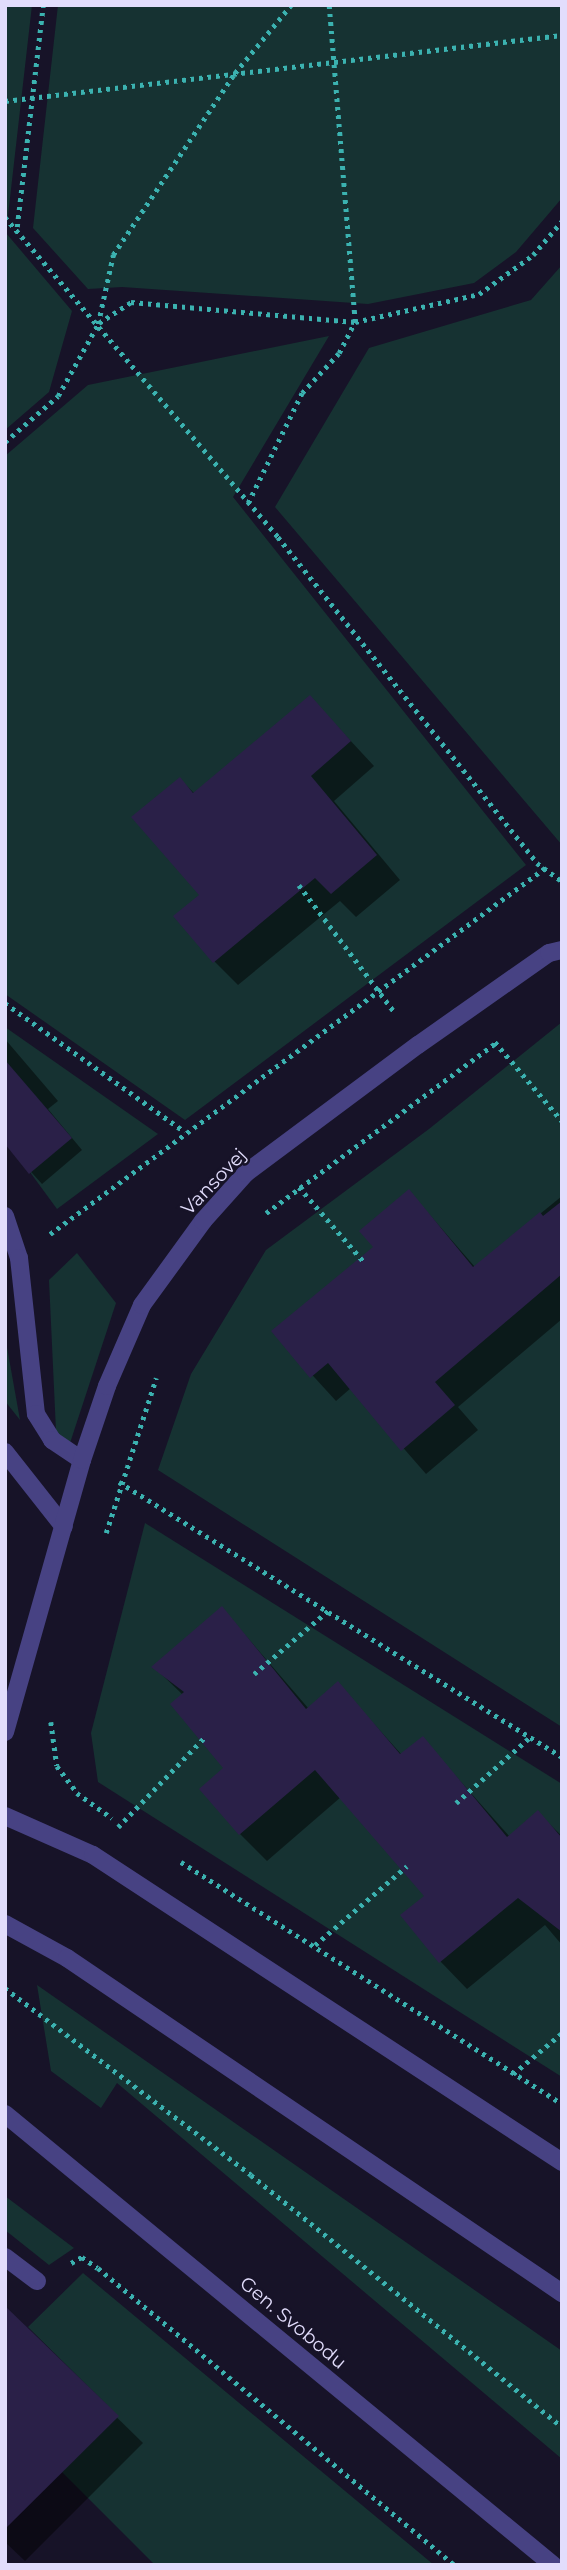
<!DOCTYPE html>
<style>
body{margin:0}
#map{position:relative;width:567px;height:2570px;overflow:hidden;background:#171328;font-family:Montserrat,sans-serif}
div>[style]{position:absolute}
.green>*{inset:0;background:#163232}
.shadow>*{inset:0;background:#0007}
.building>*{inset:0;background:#2a2048}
.path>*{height:4.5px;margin-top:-2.25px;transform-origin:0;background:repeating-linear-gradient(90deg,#3bb2b0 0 3.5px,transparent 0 8.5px)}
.lane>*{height:18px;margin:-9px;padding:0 9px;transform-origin:9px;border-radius:9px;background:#474283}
.street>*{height:18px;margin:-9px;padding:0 9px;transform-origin:9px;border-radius:9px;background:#474283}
span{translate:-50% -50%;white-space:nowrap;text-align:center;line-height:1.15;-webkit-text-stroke:5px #171328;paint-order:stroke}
.street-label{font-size:19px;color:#e2ddfc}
.frame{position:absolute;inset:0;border:7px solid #e2ddfc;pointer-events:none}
</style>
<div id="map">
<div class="green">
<i style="clip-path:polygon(5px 5px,32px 5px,6px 233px,72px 311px,49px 392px,5px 430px)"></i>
<i style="clip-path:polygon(58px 5px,562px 5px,562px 198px,516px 252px,474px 283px,368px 304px,122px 287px,88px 289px,33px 228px)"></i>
<i style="clip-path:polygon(562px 265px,562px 845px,275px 507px,369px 348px,531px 300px)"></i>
<i style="clip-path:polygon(329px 336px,233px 497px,526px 865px,185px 1120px,5px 994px,5px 456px,88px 385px)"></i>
<i style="clip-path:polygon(562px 1022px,562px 1727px,158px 1470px,191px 1374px,266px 1250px,429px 1129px)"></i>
<i style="clip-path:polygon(5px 1027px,158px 1134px,57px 1209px,5px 1138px)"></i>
<i style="clip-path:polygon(77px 1253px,116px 1303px,69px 1446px,56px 1431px,49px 1280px)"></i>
<i style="clip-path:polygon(5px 1336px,20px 1420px,5px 1401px)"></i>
<i style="clip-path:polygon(145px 1523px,562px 1784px,562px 2077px,98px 1782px,91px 1733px)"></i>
<i style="clip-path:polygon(37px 1985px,562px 2351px,562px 2459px,117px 2083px,101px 2108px,51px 2071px)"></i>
<i style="clip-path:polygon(5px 2196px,74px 2248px,49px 2265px,5px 2230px)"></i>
<i style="clip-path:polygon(83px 2273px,434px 2565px,155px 2565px,62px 2472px,118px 2416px,28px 2327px)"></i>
</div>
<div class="shadow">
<i style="clip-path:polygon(310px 697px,374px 766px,334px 801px,400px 880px,356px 917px,340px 901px,238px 985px,214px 961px,180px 779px,195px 794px)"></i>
<i style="clip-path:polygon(5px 1039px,58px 1101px,48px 1109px,82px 1150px,42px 1184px,5px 1143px)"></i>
<i style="clip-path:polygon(409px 1191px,475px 1267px,562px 1196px,562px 1319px,458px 1407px,478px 1430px,426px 1474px,351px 1388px,336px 1401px,273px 1332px,376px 1247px)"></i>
<i style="clip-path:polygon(222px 1608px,309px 1709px,338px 1684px,402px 1755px,422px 1738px,510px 1837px,538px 1813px,562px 1836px,562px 1945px,545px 1925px,467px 1989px,440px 1961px,426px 1896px,341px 1797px,267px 1861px,240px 1834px,225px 1768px,183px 1695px,154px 1667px)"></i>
<i style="clip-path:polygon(5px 2308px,143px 2443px,25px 2561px,5px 2542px)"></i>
</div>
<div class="building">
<i style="clip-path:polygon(310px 695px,351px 741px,311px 776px,377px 855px,331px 894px,315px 878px,213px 963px,173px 916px,199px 895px,131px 817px,180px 777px,193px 793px)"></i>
<i style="clip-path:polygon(5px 1060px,72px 1138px,29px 1174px,5px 1144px)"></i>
<i style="clip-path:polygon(409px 1189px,473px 1267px,540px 1212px,543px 1216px,562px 1201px,562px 1274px,435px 1382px,455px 1405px,401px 1451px,328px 1363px,310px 1378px,271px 1331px,373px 1247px,359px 1231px)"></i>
<i style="clip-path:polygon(222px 1606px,306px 1709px,338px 1681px,400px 1754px,423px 1736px,507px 1837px,538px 1810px,562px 1838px,562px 1932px,518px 1898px,439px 1963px,400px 1915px,424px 1896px,315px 1770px,239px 1835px,199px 1789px,223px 1768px,170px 1704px,184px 1692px,151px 1667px)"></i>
<i style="clip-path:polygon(5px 2306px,119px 2416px,5px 2529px)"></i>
</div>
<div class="path">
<i style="left:5px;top:101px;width:561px;rotate:-6.76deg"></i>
<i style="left:5px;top:217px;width:421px;rotate:49.5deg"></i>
<i style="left:278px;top:537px;width:416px;rotate:51.5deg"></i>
<i style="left:537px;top:863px;width:31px;rotate:36deg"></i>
<i style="left:17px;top:227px;width:224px;rotate:-83.3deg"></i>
<i style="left:99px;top:323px;width:38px;rotate:-33deg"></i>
<i style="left:131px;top:302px;width:225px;rotate:5.1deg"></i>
<i style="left:355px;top:322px;width:127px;rotate:-12.7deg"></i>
<i style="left:479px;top:294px;width:67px;rotate:-35.8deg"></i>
<i style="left:533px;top:255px;width:45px;rotate:-49.5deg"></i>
<i style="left:5px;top:442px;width:70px;rotate:-41deg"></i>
<i style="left:58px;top:396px;width:82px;rotate:-60.9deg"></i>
<i style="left:98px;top:324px;width:71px;rotate:-77.7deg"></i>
<i style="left:113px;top:255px;width:219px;rotate:-56.2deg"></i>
<i style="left:235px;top:73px;width:88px;rotate:-50.5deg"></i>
<i style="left:248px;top:503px;width:123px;rotate:-63.9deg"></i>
<i style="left:302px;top:393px;width:54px;rotate:-47.2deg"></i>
<i style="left:339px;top:353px;width:35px;rotate:-63deg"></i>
<i style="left:355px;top:322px;width:318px;rotate:-94.7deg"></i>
<i style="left:299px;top:885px;width:160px;rotate:53.1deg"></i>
<i style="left:5px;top:1003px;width:221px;rotate:35.6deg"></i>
<i style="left:495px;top:1042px;width:104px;rotate:49.7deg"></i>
<i style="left:299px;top:1187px;width:98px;rotate:49.1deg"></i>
<i style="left:266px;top:1213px;width:286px;rotate:-36.5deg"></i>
<i style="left:50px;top:1234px;width:616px;rotate:-36.48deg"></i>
<i style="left:119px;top:1482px;width:521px;rotate:31.83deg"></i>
<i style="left:106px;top:1533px;width:163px;rotate:-72.1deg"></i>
<i style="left:254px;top:1674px;width:99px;rotate:-40.5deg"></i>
<i style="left:51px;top:1722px;width:44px;rotate:82.2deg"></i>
<i style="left:57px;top:1766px;width:34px;rotate:53deg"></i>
<i style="left:77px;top:1793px;width:43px;rotate:35.5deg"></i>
<i style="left:456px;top:1803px;width:99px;rotate:-41.7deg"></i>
<i style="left:118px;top:1827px;width:125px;rotate:-46deg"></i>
<i style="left:181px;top:1862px;width:451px;rotate:32.4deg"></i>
<i style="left:315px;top:1945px;width:121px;rotate:-40.7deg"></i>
<i style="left:5px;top:1988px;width:309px;rotate:37.2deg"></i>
<i style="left:251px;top:2175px;width:400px;rotate:39deg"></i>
<i style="left:513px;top:2074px;width:64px;rotate:-39.9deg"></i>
<i style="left:71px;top:2263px;width:13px;rotate:-29deg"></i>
<i style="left:82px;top:2257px;width:19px;rotate:35deg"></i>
<i style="left:98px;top:2268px;width:464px;rotate:39.8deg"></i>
</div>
<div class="lane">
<i style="left:5px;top:1216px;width:44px;rotate:71.6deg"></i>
<i style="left:19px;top:1258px;width:157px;rotate:83.8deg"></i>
<i style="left:36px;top:1414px;width:31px;rotate:58deg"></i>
<i style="left:52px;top:1440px;width:36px;rotate:34deg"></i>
<i style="left:5px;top:1452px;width:95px;rotate:51.8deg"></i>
<i style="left:5px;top:1924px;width:71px;rotate:28.7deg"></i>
<i style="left:67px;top:1958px;width:598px;rotate:34.09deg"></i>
<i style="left:5px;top:2257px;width:40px;rotate:37deg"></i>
</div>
<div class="street">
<i style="left:5px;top:1732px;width:283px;rotate:-74.2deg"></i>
<i style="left:82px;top:1460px;width:78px;rotate:-71.3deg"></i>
<i style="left:107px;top:1386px;width:88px;rotate:-66.6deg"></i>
<i style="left:142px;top:1305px;width:104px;rotate:-54deg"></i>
<i style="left:203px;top:1221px;width:64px;rotate:-48.1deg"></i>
<i style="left:246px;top:1173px;width:214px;rotate:-36.7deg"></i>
<i style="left:418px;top:1045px;width:160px;rotate:-35.1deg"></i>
<i style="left:549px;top:953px;width:13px;rotate:-13deg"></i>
<i style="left:5px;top:1816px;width:96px;rotate:23.9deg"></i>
<i style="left:93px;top:1855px;width:561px;rotate:33.21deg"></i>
<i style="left:5px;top:2114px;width:710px;rotate:39.45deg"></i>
</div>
<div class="street-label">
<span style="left:214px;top:1182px;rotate:-46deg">Vansovej</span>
<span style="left:293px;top:2323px;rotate:40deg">Gen. Svobodu</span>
</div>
<div class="frame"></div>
</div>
